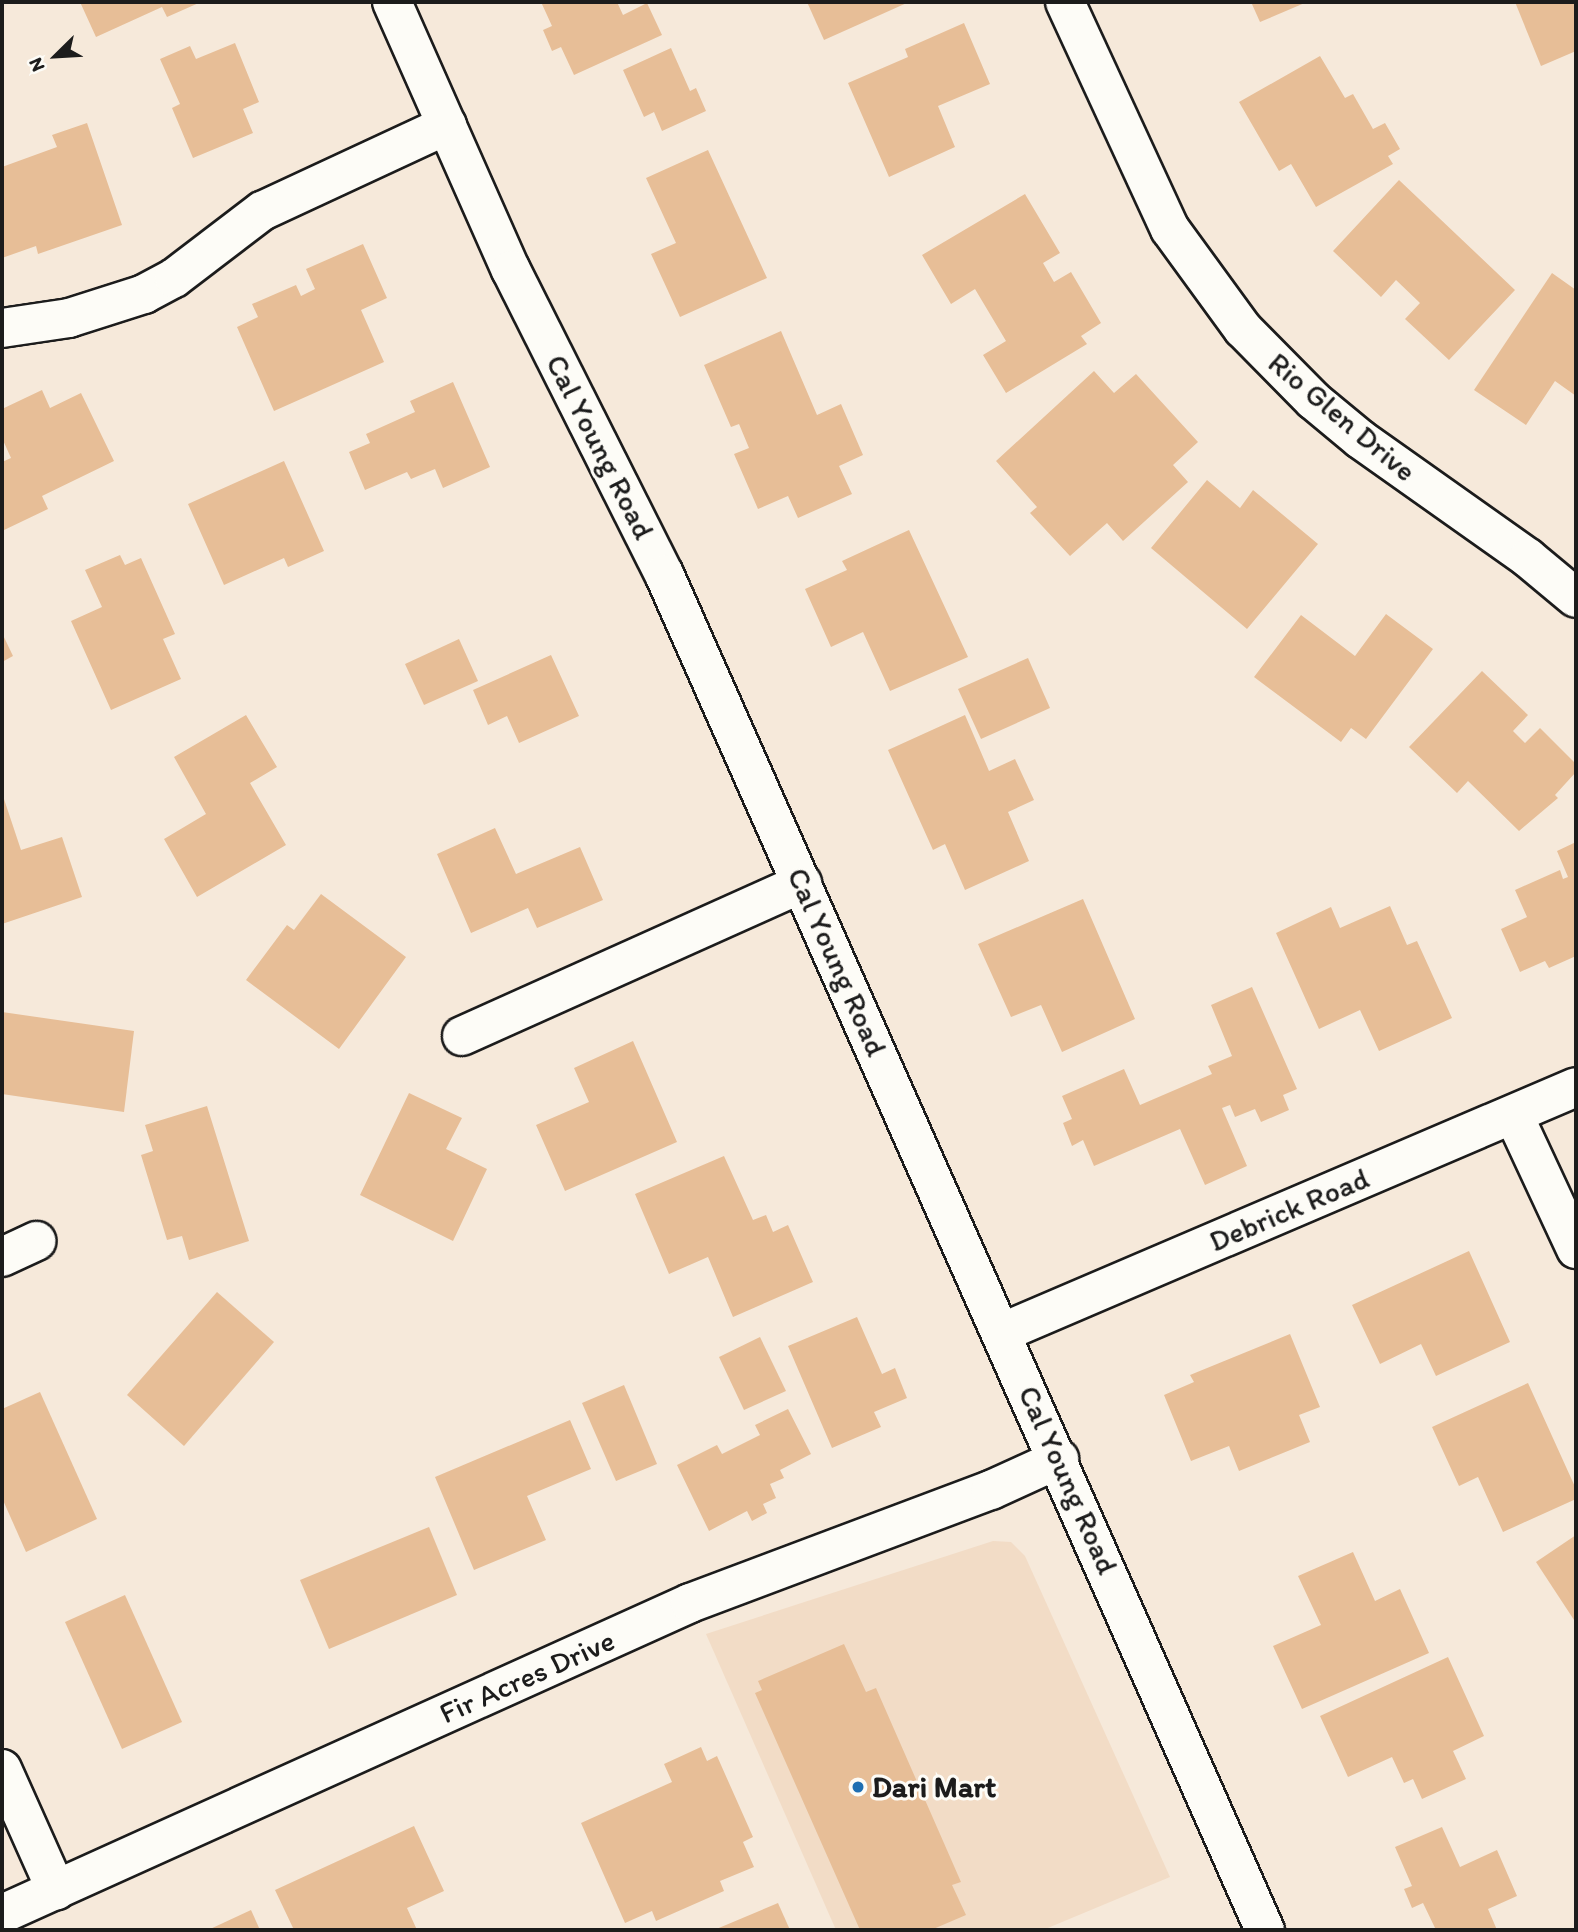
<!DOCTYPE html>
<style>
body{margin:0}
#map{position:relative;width:1578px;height:1932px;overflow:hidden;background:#f6e9da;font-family:Itim,sans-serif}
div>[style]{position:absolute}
.built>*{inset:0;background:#f2dcc6}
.building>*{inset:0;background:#e7be97}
.roads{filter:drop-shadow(2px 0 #1c1c1c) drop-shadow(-2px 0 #1c1c1c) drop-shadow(0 2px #1c1c1c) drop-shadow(0 -2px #1c1c1c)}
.minor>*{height:38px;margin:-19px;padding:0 19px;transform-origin:19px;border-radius:19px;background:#fdfcf7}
.secondary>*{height:38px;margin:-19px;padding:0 19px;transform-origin:19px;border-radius:19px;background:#fdfcf7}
.dots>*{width:19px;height:19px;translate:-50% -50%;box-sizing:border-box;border:4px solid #fdfcf7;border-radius:50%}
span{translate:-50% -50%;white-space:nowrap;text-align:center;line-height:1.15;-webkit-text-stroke:6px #fdfcf7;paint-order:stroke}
.street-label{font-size:30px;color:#1c1c1c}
.poi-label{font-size:30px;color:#1c1c1c;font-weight:700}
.left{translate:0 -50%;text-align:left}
.frame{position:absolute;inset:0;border:4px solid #1c1c1c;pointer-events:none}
.north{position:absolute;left:21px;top:21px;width:70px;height:70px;-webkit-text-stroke:5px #fdfcf7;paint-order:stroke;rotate:246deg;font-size:19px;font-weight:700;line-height:28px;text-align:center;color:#1c1c1c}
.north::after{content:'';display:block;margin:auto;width:24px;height:32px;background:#1c1c1c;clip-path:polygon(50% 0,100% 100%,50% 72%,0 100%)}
</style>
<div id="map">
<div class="built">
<i style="clip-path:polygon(993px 1541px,1011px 1542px,1025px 1556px,1170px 1877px,1043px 1930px,836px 1930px,706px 1634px)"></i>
</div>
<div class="building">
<i style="clip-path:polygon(80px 2px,201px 2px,167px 17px,162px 7px,96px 37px)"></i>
<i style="clip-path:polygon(541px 2px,617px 2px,623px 15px,647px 3px,662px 35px,574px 75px,561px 47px,552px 51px,543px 30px,552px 26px)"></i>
<i style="clip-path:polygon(807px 2px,909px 2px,824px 40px)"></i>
<i style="clip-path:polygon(1251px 2px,1307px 2px,1260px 22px)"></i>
<i style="clip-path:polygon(1515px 2px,1576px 2px,1576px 51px,1541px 66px)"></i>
<i style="clip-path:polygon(964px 23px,990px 84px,938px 106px,955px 147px,889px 177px,848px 83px,908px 57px,905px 49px)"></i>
<i style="clip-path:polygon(235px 43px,259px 102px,243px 109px,253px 133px,193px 158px,172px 108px,180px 104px,160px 59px,190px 46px,196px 59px)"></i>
<i style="clip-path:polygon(671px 48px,690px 91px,696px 88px,706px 111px,662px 131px,654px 112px,644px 117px,623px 70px)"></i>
<i style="clip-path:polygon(1320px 56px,1345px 98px,1353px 94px,1373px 129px,1385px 123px,1400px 149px,1388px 156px,1393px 164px,1316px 207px,1291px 164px,1279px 171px,1239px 102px)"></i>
<i style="clip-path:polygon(87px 123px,122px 225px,38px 254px,36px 246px,2px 258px,2px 167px,57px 147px,52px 135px)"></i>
<i style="clip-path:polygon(708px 150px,767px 278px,680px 317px,651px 254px,676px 243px,646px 178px)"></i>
<i style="clip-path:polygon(1399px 180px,1515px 290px,1449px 360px,1405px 319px,1420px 303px,1396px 280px,1381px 297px,1333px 251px)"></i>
<i style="clip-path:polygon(1025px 194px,1060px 253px,1043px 263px,1054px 282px,1071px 272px,1101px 323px,1081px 336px,1087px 344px,1006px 393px,983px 355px,1006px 341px,975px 289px,951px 304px,922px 255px)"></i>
<i style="clip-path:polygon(363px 244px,387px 298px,361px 310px,384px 362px,274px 411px,237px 327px,258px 317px,252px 304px,296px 285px,301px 296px,315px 289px,306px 269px)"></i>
<i style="clip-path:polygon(1552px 273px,1576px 290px,1576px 396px,1555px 381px,1526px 425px,1474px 390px)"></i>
<i style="clip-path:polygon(781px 331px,817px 415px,841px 404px,863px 455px,839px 466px,852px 494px,798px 518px,788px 496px,758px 509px,734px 454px,749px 448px,739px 424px,731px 427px,704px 365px)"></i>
<i style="clip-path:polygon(1094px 371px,1114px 393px,1136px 374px,1198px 442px,1173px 465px,1188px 482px,1123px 541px,1107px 523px,1070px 556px,1030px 513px,1037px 507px,996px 461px)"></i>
<i style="clip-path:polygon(453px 382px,490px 467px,443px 488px,435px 469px,411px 479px,407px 472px,365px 490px,349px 452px,370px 443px,366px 434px,415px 412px,410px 401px)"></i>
<i style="clip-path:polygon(42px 390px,50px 408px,81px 393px,114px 461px,42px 496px,48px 509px,2px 531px,2px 462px,11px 458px,2px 438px,2px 409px)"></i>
<i style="clip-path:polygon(284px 461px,324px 551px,288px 567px,284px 558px,224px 585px,188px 504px)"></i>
<i style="clip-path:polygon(1207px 480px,1240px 508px,1253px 490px,1318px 544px,1247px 629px,1151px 548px)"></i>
<i style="clip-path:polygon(909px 530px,968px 657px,890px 691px,863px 632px,831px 647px,805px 589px,847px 570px,842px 561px)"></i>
<i style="clip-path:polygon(120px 555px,125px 565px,141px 558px,175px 634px,163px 639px,181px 679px,111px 710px,71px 621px,102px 607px,85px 570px)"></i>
<i style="clip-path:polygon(1386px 614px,1433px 649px,1366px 739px,1351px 728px,1341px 742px,1254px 677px,1301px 615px,1355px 656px)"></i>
<i style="clip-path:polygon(2px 633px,13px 656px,2px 662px)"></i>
<i style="clip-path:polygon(459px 639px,478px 681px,424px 705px,405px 664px)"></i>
<i style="clip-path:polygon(551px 655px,579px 716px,519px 743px,507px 716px,488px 725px,473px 690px)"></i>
<i style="clip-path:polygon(1028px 658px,1050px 708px,981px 739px,958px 689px)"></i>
<i style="clip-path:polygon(1482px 671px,1528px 715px,1513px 731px,1525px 743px,1540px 728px,1576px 764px,1576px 772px,1555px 795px,1558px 798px,1519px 831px,1468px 781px,1457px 793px,1409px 747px)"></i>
<i style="clip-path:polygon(246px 715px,277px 767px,250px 783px,286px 845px,197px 897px,164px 839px,206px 814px,174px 757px)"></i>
<i style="clip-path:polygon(965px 715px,989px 771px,1015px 759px,1034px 800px,1008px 812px,1029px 861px,965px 890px,945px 844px,933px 850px,888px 750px)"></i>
<i style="clip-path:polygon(2px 793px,21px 850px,62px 837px,82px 897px,2px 924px)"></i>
<i style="clip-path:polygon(495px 828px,516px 874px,580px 847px,603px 900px,537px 928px,528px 908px,471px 933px,437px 854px)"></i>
<i style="clip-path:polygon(1576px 842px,1576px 956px,1549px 968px,1545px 961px,1520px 972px,1501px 929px,1527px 917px,1515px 890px,1560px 870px,1563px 879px,1568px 877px,1557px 851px)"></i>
<i style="clip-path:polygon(321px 894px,406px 957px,339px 1049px,246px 980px,287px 925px,294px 930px)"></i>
<i style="clip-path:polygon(1083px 899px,1135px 1019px,1062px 1052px,1041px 1005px,1011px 1017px,978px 944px)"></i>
<i style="clip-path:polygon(1390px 906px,1407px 945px,1417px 941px,1452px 1018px,1379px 1051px,1360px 1010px,1319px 1029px,1276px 933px,1331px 907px,1340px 928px)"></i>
<i style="clip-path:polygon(1252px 987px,1297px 1089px,1283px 1095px,1289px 1110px,1261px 1122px,1255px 1109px,1235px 1117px,1230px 1105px,1222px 1108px,1247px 1166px,1205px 1185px,1180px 1129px,1094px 1166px,1083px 1140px,1072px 1146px,1063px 1123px,1072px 1119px,1062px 1096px,1124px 1069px,1140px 1105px,1212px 1074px,1208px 1066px,1232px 1056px,1211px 1005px)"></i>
<i style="clip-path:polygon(2px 1012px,134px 1031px,124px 1112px,2px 1094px)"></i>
<i style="clip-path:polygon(633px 1041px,677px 1142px,565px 1191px,536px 1125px,589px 1102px,574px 1068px)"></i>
<i style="clip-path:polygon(409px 1093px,462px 1118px,446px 1149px,487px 1169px,453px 1241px,360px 1195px)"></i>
<i style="clip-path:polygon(207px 1106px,249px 1241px,189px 1260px,182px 1236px,167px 1240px,141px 1155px,153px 1151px,145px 1125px)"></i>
<i style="clip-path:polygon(724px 1156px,753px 1220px,766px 1215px,773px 1232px,788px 1225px,813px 1282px,733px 1317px,708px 1257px,669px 1274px,635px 1194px)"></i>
<i style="clip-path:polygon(1469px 1251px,1510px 1342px,1436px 1376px,1421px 1344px,1380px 1364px,1352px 1305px)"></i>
<i style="clip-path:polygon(217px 1292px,274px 1342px,184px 1446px,127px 1395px)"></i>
<i style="clip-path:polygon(857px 1317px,882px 1374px,895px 1368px,907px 1398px,874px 1412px,881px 1427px,832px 1448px,788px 1346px)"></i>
<i style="clip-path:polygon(1290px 1334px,1320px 1407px,1299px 1415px,1310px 1442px,1239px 1471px,1229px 1446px,1191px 1461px,1164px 1395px,1194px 1382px,1190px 1375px)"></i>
<i style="clip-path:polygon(760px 1337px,786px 1391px,744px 1410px,719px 1357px)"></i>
<i style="clip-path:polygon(1528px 1383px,1576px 1489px,1576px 1499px,1503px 1532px,1478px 1477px,1459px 1486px,1432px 1427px)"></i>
<i style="clip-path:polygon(624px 1385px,657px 1464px,616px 1481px,582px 1403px)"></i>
<i style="clip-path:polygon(40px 1392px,97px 1519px,26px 1552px,2px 1498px,2px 1409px)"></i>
<i style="clip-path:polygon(788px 1409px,811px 1454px,780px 1470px,784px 1478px,770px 1484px,776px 1498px,763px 1504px,767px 1513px,752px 1521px,747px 1511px,709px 1531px,677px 1465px,717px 1445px,722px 1454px,760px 1435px,755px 1425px)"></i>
<i style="clip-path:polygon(570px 1420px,591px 1469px,527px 1496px,546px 1540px,474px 1570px,435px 1477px)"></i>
<i style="clip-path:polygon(429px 1527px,457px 1595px,329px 1649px,300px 1580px)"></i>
<i style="clip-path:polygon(1576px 1535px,1576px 1623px,1536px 1562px)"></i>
<i style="clip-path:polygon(1353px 1552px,1375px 1601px,1400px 1589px,1429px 1653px,1302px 1709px,1273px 1646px,1321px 1625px,1298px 1576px)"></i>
<i style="clip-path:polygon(125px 1595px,182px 1722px,122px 1749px,65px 1622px)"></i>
<i style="clip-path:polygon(844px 1644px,866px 1692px,876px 1688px,961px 1882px,952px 1885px,966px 1915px,931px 1930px,860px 1930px,755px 1693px,762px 1690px,758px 1681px)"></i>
<i style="clip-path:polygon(1448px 1657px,1484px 1736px,1453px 1751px,1466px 1779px,1422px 1799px,1413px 1779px,1404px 1783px,1392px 1757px,1348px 1777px,1320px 1716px)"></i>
<i style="clip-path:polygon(701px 1747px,707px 1761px,717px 1756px,753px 1837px,743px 1842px,754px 1867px,720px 1881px,724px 1891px,656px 1921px,652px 1911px,625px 1923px,581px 1823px,672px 1782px,664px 1764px)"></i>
<i style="clip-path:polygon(414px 1826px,444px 1891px,407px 1908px,417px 1930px,294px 1930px,275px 1890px)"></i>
<i style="clip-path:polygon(1442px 1827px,1460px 1867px,1497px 1850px,1517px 1896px,1488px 1909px,1497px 1930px,1436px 1930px,1423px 1903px,1412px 1908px,1404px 1889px,1412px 1886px,1395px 1847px)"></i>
<i style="clip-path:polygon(778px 1903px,790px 1930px,714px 1930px)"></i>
<i style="clip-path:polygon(251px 1910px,260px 1930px,208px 1930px)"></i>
</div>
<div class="roads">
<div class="minor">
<i style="left:1065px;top:2px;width:250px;rotate:65.2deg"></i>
<i style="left:1170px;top:229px;width:124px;rotate:53.9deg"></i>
<i style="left:1243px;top:329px;width:100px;rotate:45.4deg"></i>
<i style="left:1313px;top:400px;width:61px;rotate:39.7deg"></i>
<i style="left:1360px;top:439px;width:206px;rotate:35.3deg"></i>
<i style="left:1528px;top:558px;width:62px;rotate:39.8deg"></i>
<i style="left:2px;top:328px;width:68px;rotate:-8.5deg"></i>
<i style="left:69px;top:318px;width:79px;rotate:-17.7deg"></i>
<i style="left:144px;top:294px;width:34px;rotate:-28deg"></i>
<i style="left:174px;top:278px;width:111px;rotate:-37.3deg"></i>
<i style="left:262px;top:211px;width:204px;rotate:-24.9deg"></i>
<i style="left:462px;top:1036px;width:373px;rotate:-24.2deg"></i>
<i style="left:1514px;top:1116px;width:147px;rotate:65deg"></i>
<i style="left:2px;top:1257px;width:38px;rotate:-25deg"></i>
<i style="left:1001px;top:1333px;width:625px;rotate:-23.16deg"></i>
<i style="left:2px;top:1769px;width:133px;rotate:65.9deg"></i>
<i style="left:2px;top:1914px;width:755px;rotate:-24.32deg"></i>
<i style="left:690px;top:1603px;width:322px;rotate:-20.6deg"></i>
<i style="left:991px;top:1490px;width:75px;rotate:-24.5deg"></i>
</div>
<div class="secondary">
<i style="left:392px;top:2px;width:293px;rotate:66.1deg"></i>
<i style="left:511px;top:270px;width:340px;rotate:63.3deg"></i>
<i style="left:664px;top:574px;width:1483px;rotate:66.1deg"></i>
</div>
</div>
<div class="dots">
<i style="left:858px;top:1787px;background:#1f6fb2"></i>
</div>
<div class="street-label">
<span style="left:1342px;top:417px;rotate:40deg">Rio Glen Drive</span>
<span style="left:600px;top:447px;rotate:63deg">Cal Young Road</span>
<span style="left:837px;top:962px;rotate:66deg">Cal Young Road</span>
<span style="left:1289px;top:1210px;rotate:-23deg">Debrick Road</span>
<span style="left:1068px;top:1480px;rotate:66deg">Cal Young Road</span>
<span style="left:527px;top:1677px;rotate:-24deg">Fir Acres Drive</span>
</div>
<div class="poi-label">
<span class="left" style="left:872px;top:1787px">Dari Mart</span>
</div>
<div class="frame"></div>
<div class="north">N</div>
</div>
